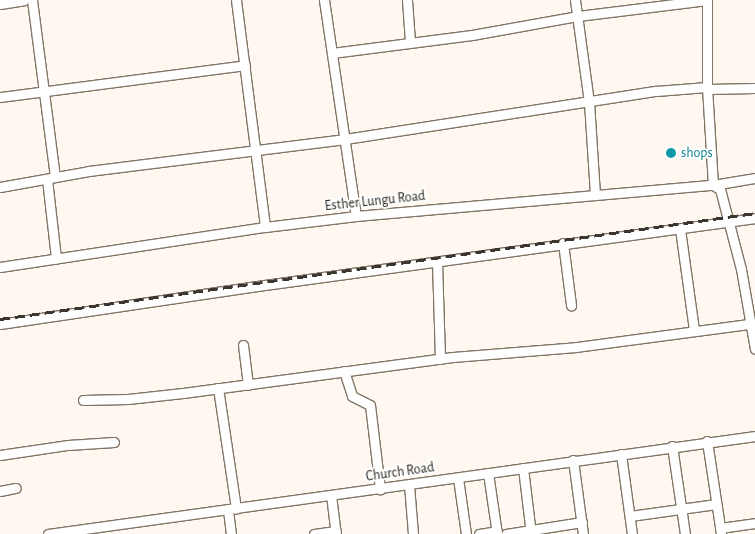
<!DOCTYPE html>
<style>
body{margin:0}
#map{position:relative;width:755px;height:534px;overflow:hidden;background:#fef8f1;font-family:"Alegreya Sans",sans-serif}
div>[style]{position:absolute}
.roads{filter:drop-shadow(1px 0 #827565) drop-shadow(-1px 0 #827565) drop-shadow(0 1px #827565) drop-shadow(0 -1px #827565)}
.minor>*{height:9px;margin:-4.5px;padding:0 4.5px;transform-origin:4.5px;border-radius:4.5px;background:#fff}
.rail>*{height:2.5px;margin-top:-1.25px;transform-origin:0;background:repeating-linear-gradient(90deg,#3b3630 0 10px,transparent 0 15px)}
.dots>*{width:14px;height:14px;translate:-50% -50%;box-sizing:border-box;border:2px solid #fff;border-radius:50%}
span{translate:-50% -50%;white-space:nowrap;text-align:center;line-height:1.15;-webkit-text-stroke:4px #fff;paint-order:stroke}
.culture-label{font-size:14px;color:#0d838f}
.left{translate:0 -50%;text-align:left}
.street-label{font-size:14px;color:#241f19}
</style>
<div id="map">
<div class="roads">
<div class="minor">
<i style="left:32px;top:0;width:178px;rotate:82.6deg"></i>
<i style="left:236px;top:0;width:229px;rotate:82.7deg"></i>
<i style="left:324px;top:0;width:218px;rotate:81.6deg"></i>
<i style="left:407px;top:0;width:42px;rotate:85.9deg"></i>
<i style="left:575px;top:0;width:103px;rotate:82.2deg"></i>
<i style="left:589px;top:102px;width:92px;rotate:86.3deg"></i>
<i style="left:0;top:4px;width:24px;rotate:-9deg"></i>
<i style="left:332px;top:53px;width:141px;rotate:-7.3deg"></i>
<i style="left:472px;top:35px;width:108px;rotate:-10.2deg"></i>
<i style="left:578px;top:16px;width:130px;rotate:-7.1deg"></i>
<i style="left:707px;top:0;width:87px;rotate:90deg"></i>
<i style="left:707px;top:87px;width:98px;rotate:86.5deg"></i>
<i style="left:713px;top:185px;width:8px;rotate:30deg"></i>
<i style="left:720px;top:189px;width:83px;rotate:75.3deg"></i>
<i style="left:741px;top:269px;width:81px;rotate:80.1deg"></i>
<i style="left:708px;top:89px;width:47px;rotate:-1.2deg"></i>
<i style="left:0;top:97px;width:247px;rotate:-7.4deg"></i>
<i style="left:47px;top:179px;width:80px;rotate:83.5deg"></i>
<i style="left:0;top:187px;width:90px;rotate:-10.2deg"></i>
<i style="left:89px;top:171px;width:258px;rotate:-7.1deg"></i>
<i style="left:345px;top:139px;width:315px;rotate:-8.8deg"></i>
<i style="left:656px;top:91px;width:51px;rotate:-4.5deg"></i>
<i style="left:680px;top:229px;width:102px;rotate:82.1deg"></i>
<i style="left:563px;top:243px;width:63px;rotate:82.6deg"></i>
<i style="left:437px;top:262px;width:97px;rotate:88.2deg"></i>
<i style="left:0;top:267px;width:268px;rotate:-8.6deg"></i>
<i style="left:265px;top:227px;width:92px;rotate:-6.9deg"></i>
<i style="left:356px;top:216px;width:358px;rotate:-5deg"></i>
<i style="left:713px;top:185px;width:43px;rotate:-9.5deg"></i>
<i style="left:0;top:324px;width:253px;rotate:-8.4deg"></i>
<i style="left:250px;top:287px;width:510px;rotate:-7.78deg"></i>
<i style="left:243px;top:345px;width:40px;rotate:82.9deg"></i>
<i style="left:344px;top:371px;width:26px;rotate:72deg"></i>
<i style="left:352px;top:396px;width:20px;rotate:27deg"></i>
<i style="left:370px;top:405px;width:85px;rotate:83.2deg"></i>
<i style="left:218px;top:388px;width:122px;rotate:81.5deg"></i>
<i style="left:83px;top:400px;width:45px;rotate:-1.3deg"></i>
<i style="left:128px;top:399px;width:55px;rotate:-6.2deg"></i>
<i style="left:183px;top:393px;width:272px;rotate:-7.6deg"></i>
<i style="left:453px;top:357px;width:123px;rotate:-4.6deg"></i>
<i style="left:576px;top:347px;width:181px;rotate:-7.6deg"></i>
<i style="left:707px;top:441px;width:94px;rotate:81.4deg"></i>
<i style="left:672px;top:446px;width:89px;rotate:81.6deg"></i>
<i style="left:621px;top:454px;width:81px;rotate:82.2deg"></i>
<i style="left:0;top:455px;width:69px;rotate:-8.4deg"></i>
<i style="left:68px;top:445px;width:46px;rotate:-3.7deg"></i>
<i style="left:573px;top:460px;width:75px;rotate:82.3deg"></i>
<i style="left:523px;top:468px;width:66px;rotate:83.1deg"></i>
<i style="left:488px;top:473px;width:62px;rotate:81.6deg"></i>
<i style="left:458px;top:478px;width:57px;rotate:81.9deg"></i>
<i style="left:409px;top:485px;width:49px;rotate:85.3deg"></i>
<i style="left:0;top:491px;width:16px;rotate:-11deg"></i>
<i style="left:331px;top:495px;width:39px;rotate:83deg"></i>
<i style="left:228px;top:510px;width:24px;rotate:83deg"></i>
<i style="left:630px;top:516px;width:87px;rotate:-7.9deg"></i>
<i style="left:720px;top:528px;width:35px;rotate:-8deg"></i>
<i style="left:48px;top:534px;width:714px;rotate:-7.89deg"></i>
<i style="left:314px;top:534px;width:22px;rotate:-8deg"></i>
<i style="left:479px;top:534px;width:18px;rotate:-9deg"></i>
<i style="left:506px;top:534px;width:77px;rotate:-9deg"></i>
</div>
</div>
<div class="rail">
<i style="left:0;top:319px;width:762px;rotate:-7.99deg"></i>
</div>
<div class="dots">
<i style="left:671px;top:153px;background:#0f9aa8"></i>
</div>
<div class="culture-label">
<span class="left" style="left:681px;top:153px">shops</span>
</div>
<div class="street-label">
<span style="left:375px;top:201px;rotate:-6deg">Esther Lungu Road</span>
<span style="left:400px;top:472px;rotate:-8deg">Church Road</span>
</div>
</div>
